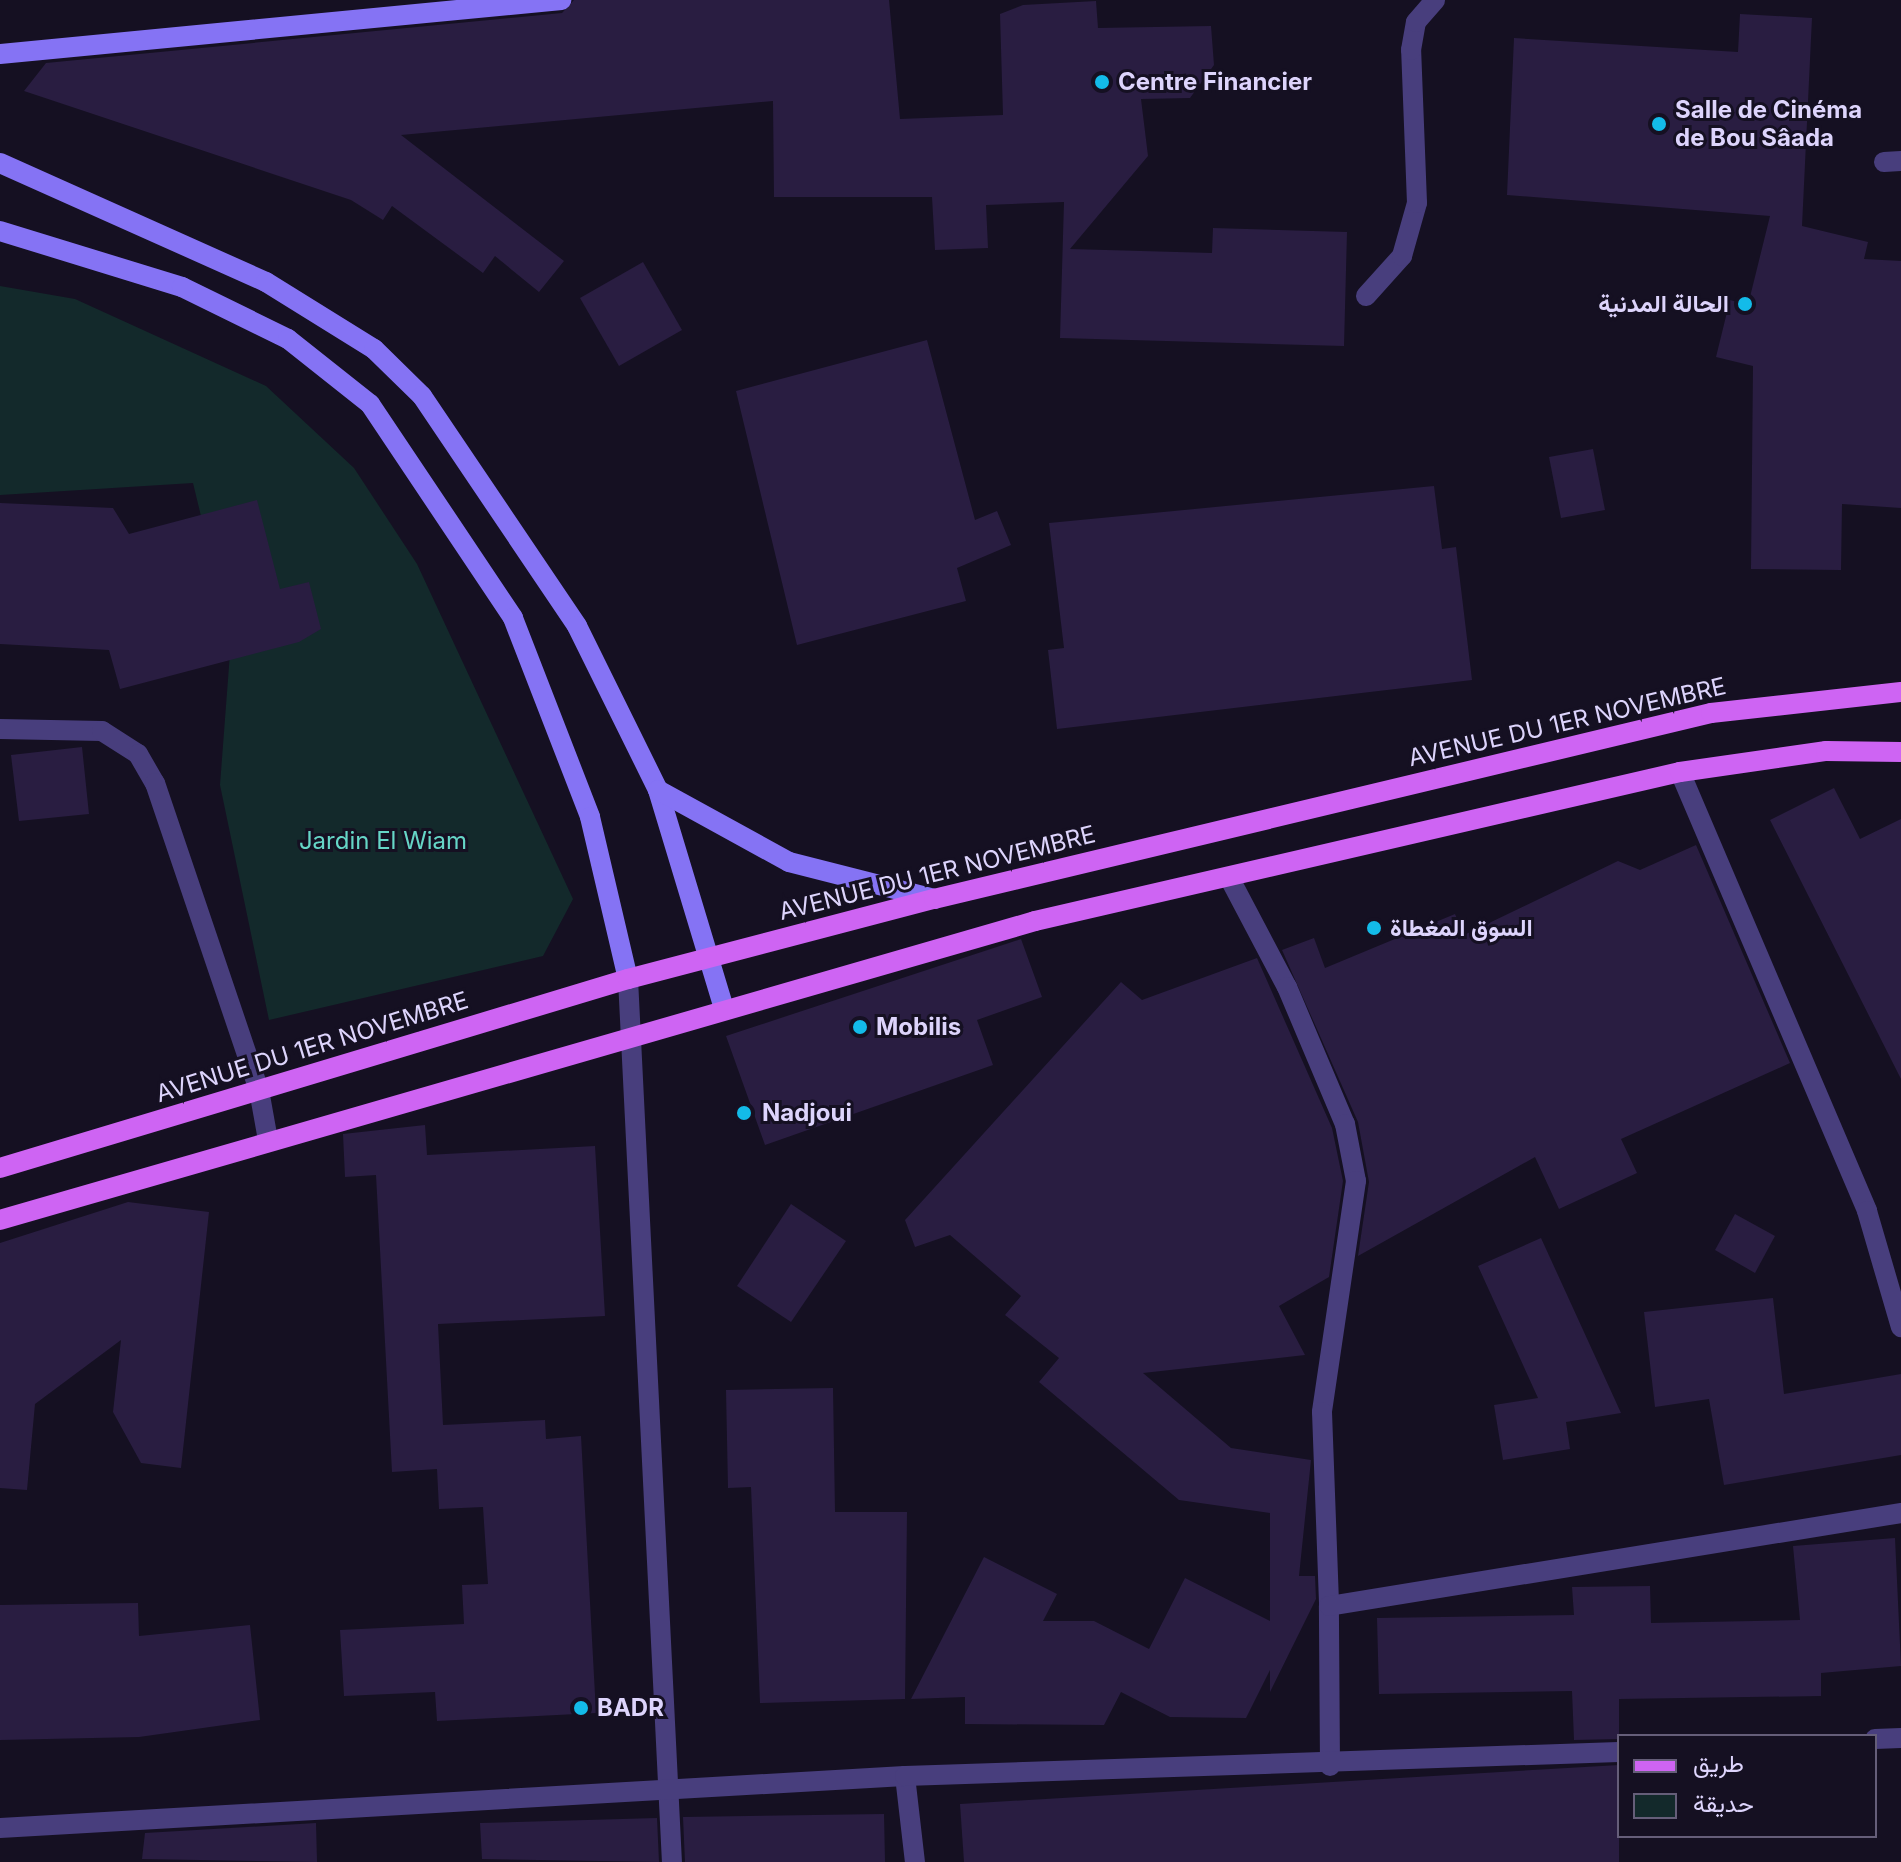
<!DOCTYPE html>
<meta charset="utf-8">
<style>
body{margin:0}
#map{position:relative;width:1901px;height:1862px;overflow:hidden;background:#151022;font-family:Inter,Vazirmatn,sans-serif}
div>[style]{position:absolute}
.green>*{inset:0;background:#13292b}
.building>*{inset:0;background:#291d41}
.street>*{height:20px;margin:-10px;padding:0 10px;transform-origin:10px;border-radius:10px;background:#483e7d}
.secondary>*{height:20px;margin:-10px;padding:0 10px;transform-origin:10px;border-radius:10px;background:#8573f4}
.primary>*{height:20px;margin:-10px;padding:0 10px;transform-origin:10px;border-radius:10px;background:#ce64f3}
.dots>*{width:22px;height:22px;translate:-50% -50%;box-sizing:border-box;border:4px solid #151022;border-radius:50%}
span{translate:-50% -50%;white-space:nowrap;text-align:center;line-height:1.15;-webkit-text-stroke:6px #151022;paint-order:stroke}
.poi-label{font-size:24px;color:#ddd4fc;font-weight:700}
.left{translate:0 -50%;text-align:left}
.right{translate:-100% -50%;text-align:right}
.street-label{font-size:24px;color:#ddd4fc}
.park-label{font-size:24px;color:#66d6c7}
.legend{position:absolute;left:1617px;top:1734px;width:260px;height:104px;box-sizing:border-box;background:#151022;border:2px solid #655e79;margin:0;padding:10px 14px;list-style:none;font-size:24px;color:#ddd4fc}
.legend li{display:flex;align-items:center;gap:16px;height:40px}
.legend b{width:40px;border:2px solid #655e79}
</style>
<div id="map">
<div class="green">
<i style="clip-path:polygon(0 286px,75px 299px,266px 386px,354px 468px,417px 564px,573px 899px,543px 956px,269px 1020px,220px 785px,231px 640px,193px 483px,0 495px)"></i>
</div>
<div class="building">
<i style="clip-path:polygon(574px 0,889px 0,900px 119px,1003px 115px,1000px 14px,1023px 5px,1096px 1px,1098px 28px,1211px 26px,1214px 65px,1190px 98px,1141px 99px,1148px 156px,1070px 249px,1212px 253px,1213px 228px,1347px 232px,1344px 346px,1060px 338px,1064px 202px,986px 205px,988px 248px,935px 250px,932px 197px,774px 197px,773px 101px,401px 135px,564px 261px,539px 292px,495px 256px,483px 273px,392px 206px,383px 220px,351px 200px,24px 91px,46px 63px,562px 13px)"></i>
<i style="clip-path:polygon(1740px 14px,1812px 18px,1802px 226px,1868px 242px,1864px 259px,1901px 261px,1901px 508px,1842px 504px,1841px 570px,1751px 569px,1753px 366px,1716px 357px,1730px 300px,1748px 305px,1770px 216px,1507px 195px,1514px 38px,1738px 52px)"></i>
<i style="clip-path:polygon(643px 262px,682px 330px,619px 366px,580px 298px)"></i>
<i style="clip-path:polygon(927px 340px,975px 520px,997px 511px,1011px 545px,957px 568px,966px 601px,797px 645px,736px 391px)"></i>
<i style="clip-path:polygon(1593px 449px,1605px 510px,1561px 518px,1549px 457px)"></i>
<i style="clip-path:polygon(1434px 486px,1442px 549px,1456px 547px,1472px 680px,1057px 729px,1048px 650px,1064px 648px,1049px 523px)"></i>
<i style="clip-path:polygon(257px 500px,280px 589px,309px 582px,321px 629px,299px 642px,120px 689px,109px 650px,0 644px,0 503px,113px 508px,129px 534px)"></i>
<i style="clip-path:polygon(82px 747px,89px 814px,19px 821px,11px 755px)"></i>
<i style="clip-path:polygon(1834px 788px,1860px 839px,1901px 819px,1901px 1079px,1770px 820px)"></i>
<i style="clip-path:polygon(1696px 845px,1790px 1063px,1621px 1139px,1637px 1173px,1559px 1209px,1535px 1157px,1358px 1256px,1369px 1182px,1358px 1122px,1282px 950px,1314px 938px,1325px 968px,1455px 914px,1464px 935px,1618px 861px,1640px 870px)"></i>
<i style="clip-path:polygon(1021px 939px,1042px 997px,977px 1020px,993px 1065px,765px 1145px,726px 1036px)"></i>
<i style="clip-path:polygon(1257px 958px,1332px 1128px,1343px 1181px,1329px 1277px,1279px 1306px,1305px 1355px,1143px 1373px,1231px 1448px,1311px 1460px,1299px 1576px,1315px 1576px,1316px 1599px,1270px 1692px,1270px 1670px,1246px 1718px,1170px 1717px,1121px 1692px,1104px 1725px,965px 1724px,965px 1697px,911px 1699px,984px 1557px,1057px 1594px,1043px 1621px,1094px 1621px,1149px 1649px,1185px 1578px,1270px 1621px,1270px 1513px,1179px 1500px,1039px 1382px,1059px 1358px,1005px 1315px,1021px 1296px,950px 1235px,915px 1247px,905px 1220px,1121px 982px,1142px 1000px)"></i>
<i style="clip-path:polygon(425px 1125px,427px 1155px,595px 1146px,605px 1316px,438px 1324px,443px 1425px,545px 1420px,546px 1439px,581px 1436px,596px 1713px,437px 1721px,435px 1692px,344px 1696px,340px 1630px,464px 1624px,462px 1585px,488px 1584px,483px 1507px,439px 1509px,437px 1469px,392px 1472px,376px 1175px,345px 1177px,343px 1134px)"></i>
<i style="clip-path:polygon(128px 1202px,209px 1212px,181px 1468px,141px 1463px,113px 1412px,121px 1340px,35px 1404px,27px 1490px,0 1488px,0 1243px)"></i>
<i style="clip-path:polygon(791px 1204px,846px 1241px,791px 1322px,737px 1286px)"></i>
<i style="clip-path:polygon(1735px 1214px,1775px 1236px,1755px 1273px,1715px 1250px)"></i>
<i style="clip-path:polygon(1541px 1238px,1621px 1413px,1566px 1422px,1570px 1449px,1503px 1460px,1494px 1405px,1538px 1398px,1478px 1266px)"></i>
<i style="clip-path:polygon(1773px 1298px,1784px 1394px,1901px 1374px,1901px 1455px,1724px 1485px,1709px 1399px,1655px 1407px,1644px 1312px)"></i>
<i style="clip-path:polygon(833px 1388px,835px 1512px,907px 1512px,905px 1699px,760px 1703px,751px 1487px,728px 1488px,726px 1390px)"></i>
<i style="clip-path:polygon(1895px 1538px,1901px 1666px,1821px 1673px,1821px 1696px,1619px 1699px,1619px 1739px,1574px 1740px,1572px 1691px,1379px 1694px,1377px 1618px,1574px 1615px,1572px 1587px,1650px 1586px,1651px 1623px,1800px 1620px,1793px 1546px)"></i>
<i style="clip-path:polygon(138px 1603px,139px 1636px,250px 1625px,260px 1720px,139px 1737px,0 1740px,0 1605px)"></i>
<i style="clip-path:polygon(1619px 1765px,1619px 1862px,964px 1862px,960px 1804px)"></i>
<i style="clip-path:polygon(884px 1814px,885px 1862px,685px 1862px,683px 1817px)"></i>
<i style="clip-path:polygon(657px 1818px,659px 1862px,482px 1859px,480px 1823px)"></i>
<i style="clip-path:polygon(316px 1823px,317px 1862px,142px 1859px,145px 1833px)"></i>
</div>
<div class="street">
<i style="left:1884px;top:162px;width:17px;rotate:-3deg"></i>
<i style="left:1366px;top:296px;width:54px;rotate:-48deg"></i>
<i style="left:1402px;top:256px;width:55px;rotate:-74.2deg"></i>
<i style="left:1417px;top:203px;width:153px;rotate:-92.2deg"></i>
<i style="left:1411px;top:50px;width:28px;rotate:-80deg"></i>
<i style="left:1416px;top:22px;width:29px;rotate:-49deg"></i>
<i style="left:0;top:729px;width:102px;rotate:1.1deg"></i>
<i style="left:102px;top:731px;width:43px;rotate:32.6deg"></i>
<i style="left:138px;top:754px;width:34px;rotate:60deg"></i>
<i style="left:155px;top:783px;width:324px;rotate:71.3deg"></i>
<i style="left:259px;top:1090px;width:51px;rotate:79.8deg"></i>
<i style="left:1680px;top:772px;width:477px;rotate:66.9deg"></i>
<i style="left:1867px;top:1211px;width:121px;rotate:73.7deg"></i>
<i style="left:1231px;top:881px;width:120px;rotate:62.2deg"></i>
<i style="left:1287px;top:987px;width:149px;rotate:67.1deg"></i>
<i style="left:1345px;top:1124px;width:58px;rotate:79.1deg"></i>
<i style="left:1356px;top:1181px;width:233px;rotate:98.4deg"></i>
<i style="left:1322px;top:1412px;width:194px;rotate:87.9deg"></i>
<i style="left:628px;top:979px;width:884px;rotate:87.15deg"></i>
<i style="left:1875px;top:1739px;width:26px;rotate:-2deg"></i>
<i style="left:1330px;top:1766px;width:160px;rotate:-90.4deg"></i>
<i style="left:1329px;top:1606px;width:580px;rotate:-9.23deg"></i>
<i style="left:905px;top:1776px;width:87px;rotate:83.4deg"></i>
<i style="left:0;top:1828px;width:906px;rotate:-3.29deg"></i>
<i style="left:905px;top:1776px;width:714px;rotate:-1.93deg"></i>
</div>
<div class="secondary">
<i style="left:0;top:54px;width:564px;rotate:-5.5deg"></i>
<i style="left:0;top:163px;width:291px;rotate:24.1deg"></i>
<i style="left:266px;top:282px;width:127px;rotate:31.8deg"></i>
<i style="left:374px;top:349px;width:67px;rotate:44.4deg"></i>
<i style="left:422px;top:396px;width:277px;rotate:56deg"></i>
<i style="left:577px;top:626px;width:183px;rotate:63.7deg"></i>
<i style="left:658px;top:790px;width:229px;rotate:73.2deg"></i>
<i style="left:0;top:231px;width:190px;rotate:17.1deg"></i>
<i style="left:182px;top:287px;width:118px;rotate:26.1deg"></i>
<i style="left:288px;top:339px;width:105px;rotate:38.4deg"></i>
<i style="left:370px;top:404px;width:257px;rotate:56.2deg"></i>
<i style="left:513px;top:618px;width:213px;rotate:68.8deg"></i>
<i style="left:590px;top:817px;width:166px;rotate:76.8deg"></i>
<i style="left:658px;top:790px;width:149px;rotate:28.8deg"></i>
<i style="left:789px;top:862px;width:150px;rotate:14.3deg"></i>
</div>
<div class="primary">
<i style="left:0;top:1168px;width:656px;rotate:-16.75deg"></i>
<i style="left:628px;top:979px;width:316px;rotate:-14.7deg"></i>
<i style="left:934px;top:899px;width:799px;rotate:-13.46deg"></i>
<i style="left:1711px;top:713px;width:191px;rotate:-6.3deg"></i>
<i style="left:0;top:1220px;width:1077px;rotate:-16.11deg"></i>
<i style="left:1035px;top:921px;width:662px;rotate:-13.01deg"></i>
<i style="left:1680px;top:772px;width:148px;rotate:-8.2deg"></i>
<i style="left:1826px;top:751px;width:75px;rotate:0.8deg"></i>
</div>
<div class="dots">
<i style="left:1102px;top:82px;background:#13bbe9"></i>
<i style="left:1659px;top:124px;background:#13bbe9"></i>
<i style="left:1745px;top:304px;background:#13bbe9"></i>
<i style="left:1374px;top:928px;background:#13bbe9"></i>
<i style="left:860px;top:1027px;background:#13bbe9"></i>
<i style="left:744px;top:1113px;background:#13bbe9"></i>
<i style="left:581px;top:1708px;background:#13bbe9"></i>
</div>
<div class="poi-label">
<span class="left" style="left:1118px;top:82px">Centre Financier</span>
<span class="left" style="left:1675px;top:124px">Salle de Cinéma<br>de Bou Sâada</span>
<span class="right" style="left:1729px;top:304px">الحالة المدنية</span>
<span class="left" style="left:1390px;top:928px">السوق المغطاة</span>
<span class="left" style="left:876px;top:1027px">Mobilis</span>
<span class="left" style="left:762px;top:1113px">Nadjoui</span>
<span class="left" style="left:597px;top:1708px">BADR</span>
</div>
<div class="street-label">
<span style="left:1567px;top:722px;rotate:-13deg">AVENUE DU 1ER NOVEMBRE</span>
<span style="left:937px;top:873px;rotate:-14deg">AVENUE DU 1ER NOVEMBRE</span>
<span style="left:312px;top:1047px;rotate:-17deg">AVENUE DU 1ER NOVEMBRE</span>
</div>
<div class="park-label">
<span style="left:383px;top:841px">Jardin El Wiam</span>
</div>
<ul class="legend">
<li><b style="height:10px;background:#ce64f3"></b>طريق</li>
<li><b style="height:22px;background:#13292b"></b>حديقة</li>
</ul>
</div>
